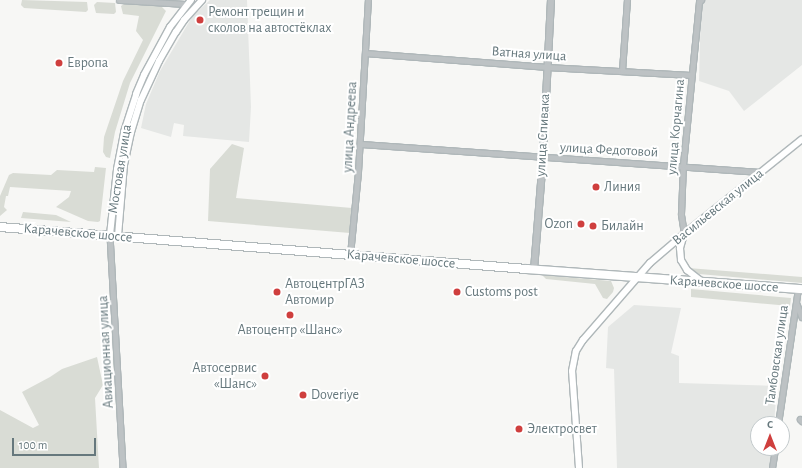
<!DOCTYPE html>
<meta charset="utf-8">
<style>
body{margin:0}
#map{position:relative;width:802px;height:468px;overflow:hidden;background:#f7f7f5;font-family:"Alegreya Sans",sans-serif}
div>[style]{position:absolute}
.built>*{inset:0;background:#e5e7e5}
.green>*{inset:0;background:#d9dcd5}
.roads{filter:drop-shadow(1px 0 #afb7b9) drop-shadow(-1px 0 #afb7b9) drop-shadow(0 1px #afb7b9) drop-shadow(0 -1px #afb7b9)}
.minor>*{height:4.5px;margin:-2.25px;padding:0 2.25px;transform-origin:2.25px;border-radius:2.25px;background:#bdc2c4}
.tertiary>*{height:5.5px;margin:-2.75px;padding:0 2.75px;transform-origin:2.75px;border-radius:2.75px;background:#bdc2c4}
.secondary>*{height:6px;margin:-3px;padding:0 3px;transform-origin:3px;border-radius:3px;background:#fff}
.trunk>*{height:8px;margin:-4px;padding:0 4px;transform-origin:4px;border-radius:4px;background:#fff}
.dots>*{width:11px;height:11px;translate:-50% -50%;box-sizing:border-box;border:2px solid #fff;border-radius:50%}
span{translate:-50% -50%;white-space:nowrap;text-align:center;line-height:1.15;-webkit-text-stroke:4px #fff;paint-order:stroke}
.poi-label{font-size:14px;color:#66787d}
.left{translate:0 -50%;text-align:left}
.right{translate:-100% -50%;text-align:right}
.street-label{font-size:14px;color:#66787d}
.north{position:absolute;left:750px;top:416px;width:40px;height:40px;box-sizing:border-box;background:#fff;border:1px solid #c2c9cb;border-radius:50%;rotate:0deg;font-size:11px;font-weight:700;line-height:16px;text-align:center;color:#66787d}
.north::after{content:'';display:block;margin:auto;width:14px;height:18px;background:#cf3f3e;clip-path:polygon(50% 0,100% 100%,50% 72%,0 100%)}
.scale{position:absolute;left:12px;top:438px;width:84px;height:18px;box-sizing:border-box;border:2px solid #66787d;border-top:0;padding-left:5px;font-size:12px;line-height:14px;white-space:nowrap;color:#66787d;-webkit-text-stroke:3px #fff;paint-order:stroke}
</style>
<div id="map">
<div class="built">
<i style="clip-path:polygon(210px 0,247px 0,251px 107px,249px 142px,183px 136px,184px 125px,174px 123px,171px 137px,141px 128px,146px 104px,160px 71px,192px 17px)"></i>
<i style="clip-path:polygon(705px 0,802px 0,802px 65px,744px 111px,729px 91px,699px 81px,701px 3px)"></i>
<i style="clip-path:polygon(634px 305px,681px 308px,671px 353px,679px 356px,679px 383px,777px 386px,774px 424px,758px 424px,758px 448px,772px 448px,770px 468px,617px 468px,614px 369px,606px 368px,608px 327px)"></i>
</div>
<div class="green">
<i style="clip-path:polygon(22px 0,87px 2px,88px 10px,86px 12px,24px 8px,21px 5px)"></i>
<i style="clip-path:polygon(97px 2px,115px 3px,116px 12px,114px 14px,96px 13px,94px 5px)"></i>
<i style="clip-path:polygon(124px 4px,160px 5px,166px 11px,130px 83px,115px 132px,110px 158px,106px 157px,103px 152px,104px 137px,123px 81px,143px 40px,136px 31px,139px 16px,123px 14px,121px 6px)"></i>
<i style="clip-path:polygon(232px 144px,244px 148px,236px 198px,352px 208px,350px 233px,208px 221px,210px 169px)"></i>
<i style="clip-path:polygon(95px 167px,106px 168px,100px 221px,98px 222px,88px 221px,56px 207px,69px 197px,71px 191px,10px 187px,8px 196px,6px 196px,4px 207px,7px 210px,0 216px,0 196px,9px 175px,13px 173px,51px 175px,57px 170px,94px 172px)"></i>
<i style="clip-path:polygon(23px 212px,56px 215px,71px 222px,21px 218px)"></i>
<i style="clip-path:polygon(688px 268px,802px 277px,802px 283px,699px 274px)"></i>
<i style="clip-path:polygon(542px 275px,611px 281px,614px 288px,613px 292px,607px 299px,603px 298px,595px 284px,546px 279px)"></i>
<i style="clip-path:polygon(691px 289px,791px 298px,790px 306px,691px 297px)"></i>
<i style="clip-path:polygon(97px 357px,103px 385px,95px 398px,99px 468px,0 468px,0 410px,33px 428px,39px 425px,22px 392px,50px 377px,62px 369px)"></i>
</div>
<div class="roads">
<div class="minor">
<i style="left:119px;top:0;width:68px;rotate:3.4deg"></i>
<i style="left:365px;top:53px;width:183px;rotate:4.4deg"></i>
<i style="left:547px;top:67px;width:144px;rotate:3.2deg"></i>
<i style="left:622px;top:71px;width:71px;rotate:-86deg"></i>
<i style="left:360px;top:144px;width:402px;rotate:4deg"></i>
<i style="left:684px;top:234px;width:20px;rotate:-99deg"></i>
<i style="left:681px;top:214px;width:49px;rotate:-87.7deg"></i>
<i style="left:683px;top:165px;width:164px;rotate:-84.4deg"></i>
<i style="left:699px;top:2px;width:3px;rotate:-45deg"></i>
<i style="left:110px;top:235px;width:233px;rotate:86.8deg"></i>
<i style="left:350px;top:255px;width:83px;rotate:-84.5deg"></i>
<i style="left:358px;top:172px;width:172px;rotate:-86.7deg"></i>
<i style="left:797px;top:304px;width:14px;rotate:69deg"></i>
<i style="left:800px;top:419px;width:3px;rotate:45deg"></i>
<i style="left:778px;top:424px;width:136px;rotate:-81.6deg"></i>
<i style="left:772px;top:468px;width:20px;rotate:-81deg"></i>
</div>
<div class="tertiary">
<i style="left:534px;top:270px;width:112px;rotate:-85.4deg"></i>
<i style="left:543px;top:158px;width:158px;rotate:-87.1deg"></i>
</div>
<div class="secondary">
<i style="left:684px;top:234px;width:15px;rotate:106deg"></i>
<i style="left:680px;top:248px;width:12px;rotate:85deg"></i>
<i style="left:681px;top:260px;width:12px;rotate:59deg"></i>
<i style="left:687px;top:270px;width:18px;rotate:38deg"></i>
<i style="left:110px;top:235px;width:66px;rotate:-83.9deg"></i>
<i style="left:117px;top:169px;width:38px;rotate:-79deg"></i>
<i style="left:124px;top:132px;width:40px;rotate:-72deg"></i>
<i style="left:136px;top:94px;width:21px;rotate:-67deg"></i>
<i style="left:144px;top:75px;width:55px;rotate:-61.6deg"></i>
<i style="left:170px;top:27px;width:34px;rotate:-52deg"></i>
<i style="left:118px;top:236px;width:71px;rotate:-85.2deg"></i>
<i style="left:124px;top:165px;width:34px;rotate:-78deg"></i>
<i style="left:131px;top:132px;width:34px;rotate:-73deg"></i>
<i style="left:141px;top:100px;width:43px;rotate:-65.2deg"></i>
<i style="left:159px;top:61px;width:34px;rotate:-60deg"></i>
<i style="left:176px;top:32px;width:14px;rotate:-56deg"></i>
<i style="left:184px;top:20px;width:27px;rotate:-48deg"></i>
<i style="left:579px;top:468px;width:97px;rotate:-94.1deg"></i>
<i style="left:572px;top:371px;width:20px;rotate:-79deg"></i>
<i style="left:576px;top:351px;width:13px;rotate:-58deg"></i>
<i style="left:583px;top:340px;width:102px;rotate:-49deg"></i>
<i style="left:650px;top:263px;width:45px;rotate:-40.5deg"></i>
<i style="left:684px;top:234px;width:151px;rotate:-38.8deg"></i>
</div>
<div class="trunk">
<i style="left:0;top:227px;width:529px;rotate:4.56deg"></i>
<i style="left:527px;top:269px;width:276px;rotate:4.2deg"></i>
</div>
</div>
<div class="dots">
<i style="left:200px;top:20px;background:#cf3f3e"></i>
<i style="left:59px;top:63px;background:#cf3f3e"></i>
<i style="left:596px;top:187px;background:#cf3f3e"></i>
<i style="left:581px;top:224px;background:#cf3f3e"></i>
<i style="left:593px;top:226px;background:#cf3f3e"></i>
<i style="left:277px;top:292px;background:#cf3f3e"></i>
<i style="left:457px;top:292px;background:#cf3f3e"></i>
<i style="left:290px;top:315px;background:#cf3f3e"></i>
<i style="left:265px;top:376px;background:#cf3f3e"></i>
<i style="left:303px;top:395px;background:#cf3f3e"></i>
<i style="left:519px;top:429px;background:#cf3f3e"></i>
</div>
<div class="poi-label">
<span class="left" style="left:208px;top:20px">Ремонт трещин и<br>сколов на автостёклах</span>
<span class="left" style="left:67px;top:63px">Европа</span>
<span class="left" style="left:604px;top:187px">Линия</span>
<span class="right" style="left:573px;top:224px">Ozon</span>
<span class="left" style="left:601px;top:226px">Билайн</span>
<span class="left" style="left:285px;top:292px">АвтоцентрГАЗ<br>Автомир</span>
<span class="left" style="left:465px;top:292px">Customs post</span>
<span style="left:290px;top:330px">Автоцентр «Шанс»</span>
<span class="right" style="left:257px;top:376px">Автосервис<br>«Шанс»</span>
<span class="left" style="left:311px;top:395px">Doveriye</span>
<span class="left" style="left:527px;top:429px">Электросвет</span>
</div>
<div class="street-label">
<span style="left:529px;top:54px;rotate:4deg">Ватная улица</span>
<span style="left:350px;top:127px;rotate:-87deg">улица Андреева</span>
<span style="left:676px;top:127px;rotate:-85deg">улица Корчагина</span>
<span style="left:543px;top:135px;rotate:-87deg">улица Спивака</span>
<span style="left:609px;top:150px;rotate:3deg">улица Федотовой</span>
<span style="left:120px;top:169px;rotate:-81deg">Мостовая улица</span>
<span style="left:718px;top:207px;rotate:-39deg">Васильевская улица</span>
<span style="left:78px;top:233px;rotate:5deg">Карачевское шоссе</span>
<span style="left:401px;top:259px;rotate:5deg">Карачевское шоссе</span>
<span style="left:724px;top:284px;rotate:4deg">Карачевское шоссе</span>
<span style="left:106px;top:352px;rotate:-93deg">Авиационная улица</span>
<span style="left:777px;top:355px;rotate:-82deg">Тамбовская улица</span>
</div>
<div class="north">С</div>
<div class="scale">100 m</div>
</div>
